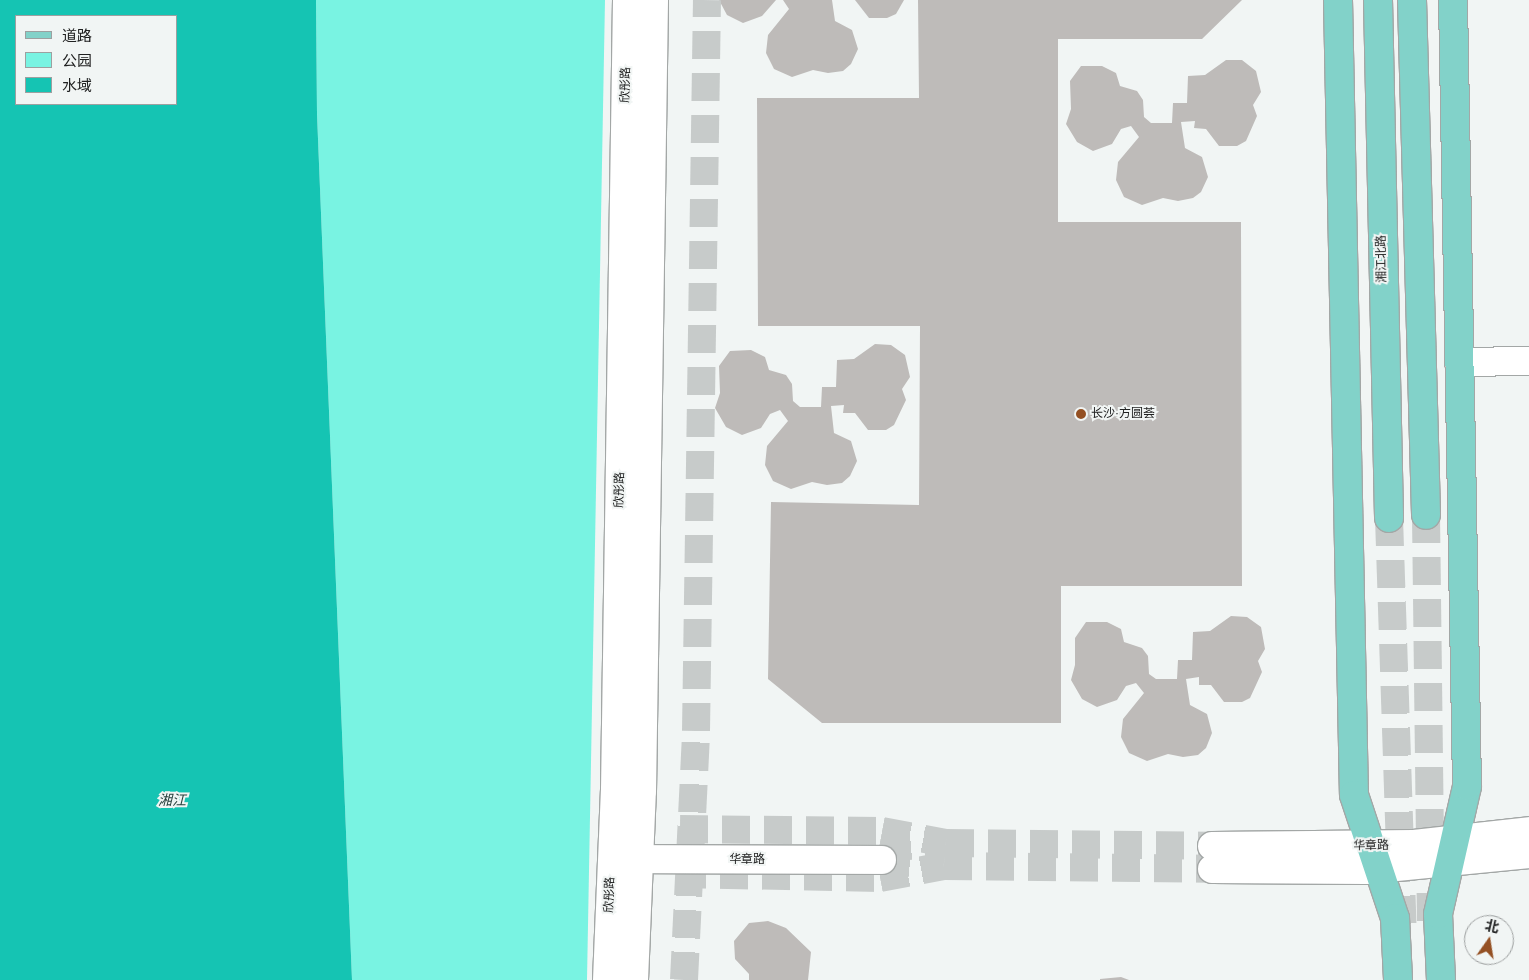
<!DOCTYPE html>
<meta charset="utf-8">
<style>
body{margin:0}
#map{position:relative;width:1529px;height:980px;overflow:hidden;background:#f1f5f4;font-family:Arial,"Noto Sans SC",sans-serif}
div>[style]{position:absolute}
.green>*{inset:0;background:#79f3e2}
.water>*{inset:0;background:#15c4b3}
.building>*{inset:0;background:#bebbb9}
.tertiary-tunnel>*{height:28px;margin-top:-14px;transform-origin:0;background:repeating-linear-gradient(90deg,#c7cbca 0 28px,transparent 0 42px)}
.secondary-tunnel>*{height:28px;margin-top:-14px;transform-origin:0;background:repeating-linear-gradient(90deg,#c7cbca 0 28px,transparent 0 42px)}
.primary-tunnel>*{height:28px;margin-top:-14px;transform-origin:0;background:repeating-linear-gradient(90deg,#c7cbca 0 28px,transparent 0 42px)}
.roads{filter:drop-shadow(1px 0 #a3a7a6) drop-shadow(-1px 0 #a3a7a6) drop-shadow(0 1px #a3a7a6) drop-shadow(0 -1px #a3a7a6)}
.minor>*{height:28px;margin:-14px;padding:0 14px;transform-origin:14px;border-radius:14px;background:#fff}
.secondary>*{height:28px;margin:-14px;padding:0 14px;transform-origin:14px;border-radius:14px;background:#fff}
.primary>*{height:28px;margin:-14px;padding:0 14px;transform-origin:14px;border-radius:14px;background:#82d2c9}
.dots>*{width:14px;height:14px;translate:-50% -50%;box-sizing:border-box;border:2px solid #f1f5f4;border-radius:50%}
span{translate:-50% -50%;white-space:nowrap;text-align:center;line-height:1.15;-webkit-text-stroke:4px #f1f5f4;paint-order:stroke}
.street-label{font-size:12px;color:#202121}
.poi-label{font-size:12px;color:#202121}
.left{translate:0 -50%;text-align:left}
.water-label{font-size:14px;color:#263f3c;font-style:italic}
.legend{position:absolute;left:15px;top:15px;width:162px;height:90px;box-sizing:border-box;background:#f1f5f4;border:1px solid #9da0a0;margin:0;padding:6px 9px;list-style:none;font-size:15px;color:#202121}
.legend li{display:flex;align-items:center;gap:10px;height:25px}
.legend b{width:25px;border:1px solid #9da0a0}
.north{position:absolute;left:1464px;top:915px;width:50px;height:50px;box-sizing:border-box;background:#f1f5f4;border:1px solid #9da0a0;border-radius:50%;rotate:13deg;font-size:14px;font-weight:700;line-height:20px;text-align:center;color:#202121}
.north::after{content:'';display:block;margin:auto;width:18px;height:22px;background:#945023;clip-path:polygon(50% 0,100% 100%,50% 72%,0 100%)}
</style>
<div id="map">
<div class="green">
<i style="clip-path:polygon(316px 0,605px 0,587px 980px,352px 980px,317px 114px)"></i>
</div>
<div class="water">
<i style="clip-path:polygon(evenodd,0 0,316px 0,317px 114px,352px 980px,0 980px,0 0,16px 16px,176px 16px,176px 104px,16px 104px,16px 16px)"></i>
</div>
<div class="building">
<i style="clip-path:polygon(719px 0,776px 0,762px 16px,743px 23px,727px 15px)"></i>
<i style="clip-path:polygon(783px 0,832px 0,835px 21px,852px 30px,858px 49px,851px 64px,843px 71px,828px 73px,813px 70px,792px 77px,774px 69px,766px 53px,768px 35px,789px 9px)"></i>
<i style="clip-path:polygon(855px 0,904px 0,896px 14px,887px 18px,869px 18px)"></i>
<i style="clip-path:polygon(918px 0,1242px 0,1202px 39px,1058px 39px,1058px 222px,1241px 222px,1242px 586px,1061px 586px,1061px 723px,822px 723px,768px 679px,771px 502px,919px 505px,920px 326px,758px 326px,757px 98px,919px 98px)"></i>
<i style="clip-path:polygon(1226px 60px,1242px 60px,1256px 71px,1261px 92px,1253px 105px,1257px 116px,1246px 141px,1237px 146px,1219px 146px,1206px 129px,1194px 128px,1195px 121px,1181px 122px,1185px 148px,1202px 157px,1208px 177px,1201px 192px,1193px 198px,1178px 201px,1163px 198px,1142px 205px,1124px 197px,1116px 180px,1118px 162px,1139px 137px,1131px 126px,1121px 129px,1112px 144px,1093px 151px,1077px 142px,1066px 124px,1071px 109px,1070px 81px,1081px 66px,1102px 66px,1116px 73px,1120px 86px,1137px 91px,1143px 100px,1144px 117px,1151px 123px,1172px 123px,1173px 103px,1187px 103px,1188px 76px,1205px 75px)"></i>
<i style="clip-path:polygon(875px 344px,891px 345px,905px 355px,910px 377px,902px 389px,906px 400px,894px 425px,886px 430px,868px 430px,855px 413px,843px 413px,844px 405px,831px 406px,834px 433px,851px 441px,857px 461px,850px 476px,842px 483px,827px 485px,812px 482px,791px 489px,773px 481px,765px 465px,767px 446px,788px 421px,780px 410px,770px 414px,761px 428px,742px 435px,726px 427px,715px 408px,720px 393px,719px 366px,730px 351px,751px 350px,765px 357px,769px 370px,786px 375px,792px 384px,793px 401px,800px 407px,821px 407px,822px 387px,836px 387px,837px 360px,854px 359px)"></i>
<i style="clip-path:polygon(1231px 616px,1247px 617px,1261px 627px,1265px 649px,1258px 661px,1262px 672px,1250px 698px,1242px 702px,1224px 702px,1211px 685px,1199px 685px,1199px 677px,1186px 679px,1190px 705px,1207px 714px,1212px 733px,1206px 748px,1198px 755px,1183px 757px,1168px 754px,1147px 761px,1129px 753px,1121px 737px,1123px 719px,1144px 693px,1136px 683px,1126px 686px,1117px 700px,1097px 707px,1082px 699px,1071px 680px,1075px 665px,1075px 638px,1086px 622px,1107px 622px,1121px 629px,1124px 642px,1142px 648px,1148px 656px,1149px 674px,1156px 679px,1177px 679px,1178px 660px,1192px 660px,1193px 632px,1210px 631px)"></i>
<i style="clip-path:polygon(768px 921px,786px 928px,811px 952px,808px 980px,749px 980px,749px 974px,735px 959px,734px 941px,749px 923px)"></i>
<i style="clip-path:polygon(1121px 977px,1129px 980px,1100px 980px,1100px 979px)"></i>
</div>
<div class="tertiary-tunnel">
<i style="left:680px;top:829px;width:202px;rotate:0.6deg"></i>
<i style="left:882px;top:831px;width:65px;rotate:10.6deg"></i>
<i style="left:678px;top:874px;width:202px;rotate:1.1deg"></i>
<i style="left:880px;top:878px;width:65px;rotate:-10.6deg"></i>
<i style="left:684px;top:980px;width:249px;rotate:-87.2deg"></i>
<i style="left:696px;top:731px;width:731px;rotate:-89.14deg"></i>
</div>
<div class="secondary-tunnel">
<i style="left:883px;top:848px;width:63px;rotate:-4.5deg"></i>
<i style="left:946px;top:843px;width:266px;rotate:0.6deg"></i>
<i style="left:882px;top:860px;width:62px;rotate:5.5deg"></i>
<i style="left:944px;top:866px;width:268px;rotate:0.6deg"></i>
</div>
<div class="primary-tunnel">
<i style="left:1426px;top:515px;width:409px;rotate:89.3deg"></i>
<i style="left:1389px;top:518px;width:413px;rotate:88.1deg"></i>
</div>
<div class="roads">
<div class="minor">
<i style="left:1459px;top:362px;width:70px;rotate:-0.8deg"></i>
</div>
<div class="secondary">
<i style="left:1212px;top:846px;width:202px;rotate:-0.6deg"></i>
<i style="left:1414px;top:844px;width:116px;rotate:-6.4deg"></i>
<i style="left:621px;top:859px;width:261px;rotate:0.2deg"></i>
<i style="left:1212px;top:869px;width:154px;rotate:0.4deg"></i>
<i style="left:1366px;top:870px;width:164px;rotate:-5.6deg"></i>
<i style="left:607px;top:980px;width:190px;rotate:-87.6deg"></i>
<i style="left:615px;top:790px;width:790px;rotate:-89.13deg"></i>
<i style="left:634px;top:980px;width:189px;rotate:-87.6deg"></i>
<i style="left:642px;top:791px;width:791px;rotate:-89.13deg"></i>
</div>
<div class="primary">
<i style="left:1338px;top:0;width:795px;rotate:88.85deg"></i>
<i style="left:1354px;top:795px;width:130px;rotate:71.6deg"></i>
<i style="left:1395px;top:918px;width:62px;rotate:87.2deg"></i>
<i style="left:1378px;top:0;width:518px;rotate:88.78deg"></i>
<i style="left:1412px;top:0;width:515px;rotate:88.44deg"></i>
<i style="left:1441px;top:980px;width:66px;rotate:-92.6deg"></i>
<i style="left:1438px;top:914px;width:131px;rotate:-77.2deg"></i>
<i style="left:1467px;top:786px;width:786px;rotate:-91.02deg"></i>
</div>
</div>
<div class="dots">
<i style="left:1081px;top:414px;background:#945023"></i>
</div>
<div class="street-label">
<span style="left:626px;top:85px;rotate:-89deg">欣彤路</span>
<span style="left:1382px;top:259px;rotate:-91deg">湘江北路</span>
<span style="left:620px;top:490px;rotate:-89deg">欣彤路</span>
<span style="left:1371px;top:846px;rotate:-1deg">华章路</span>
<span style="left:747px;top:860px">华章路</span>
<span style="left:610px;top:895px;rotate:-88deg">欣彤路</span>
</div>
<div class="poi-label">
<span class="left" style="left:1091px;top:414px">长沙·方圆荟</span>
</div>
<div class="water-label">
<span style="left:172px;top:800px">湘江</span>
</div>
<ul class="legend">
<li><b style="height:6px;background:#82d2c9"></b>道路</li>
<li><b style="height:14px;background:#79f3e2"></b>公园</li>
<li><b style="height:14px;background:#15c4b3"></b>水域</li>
</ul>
<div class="north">北</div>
</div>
